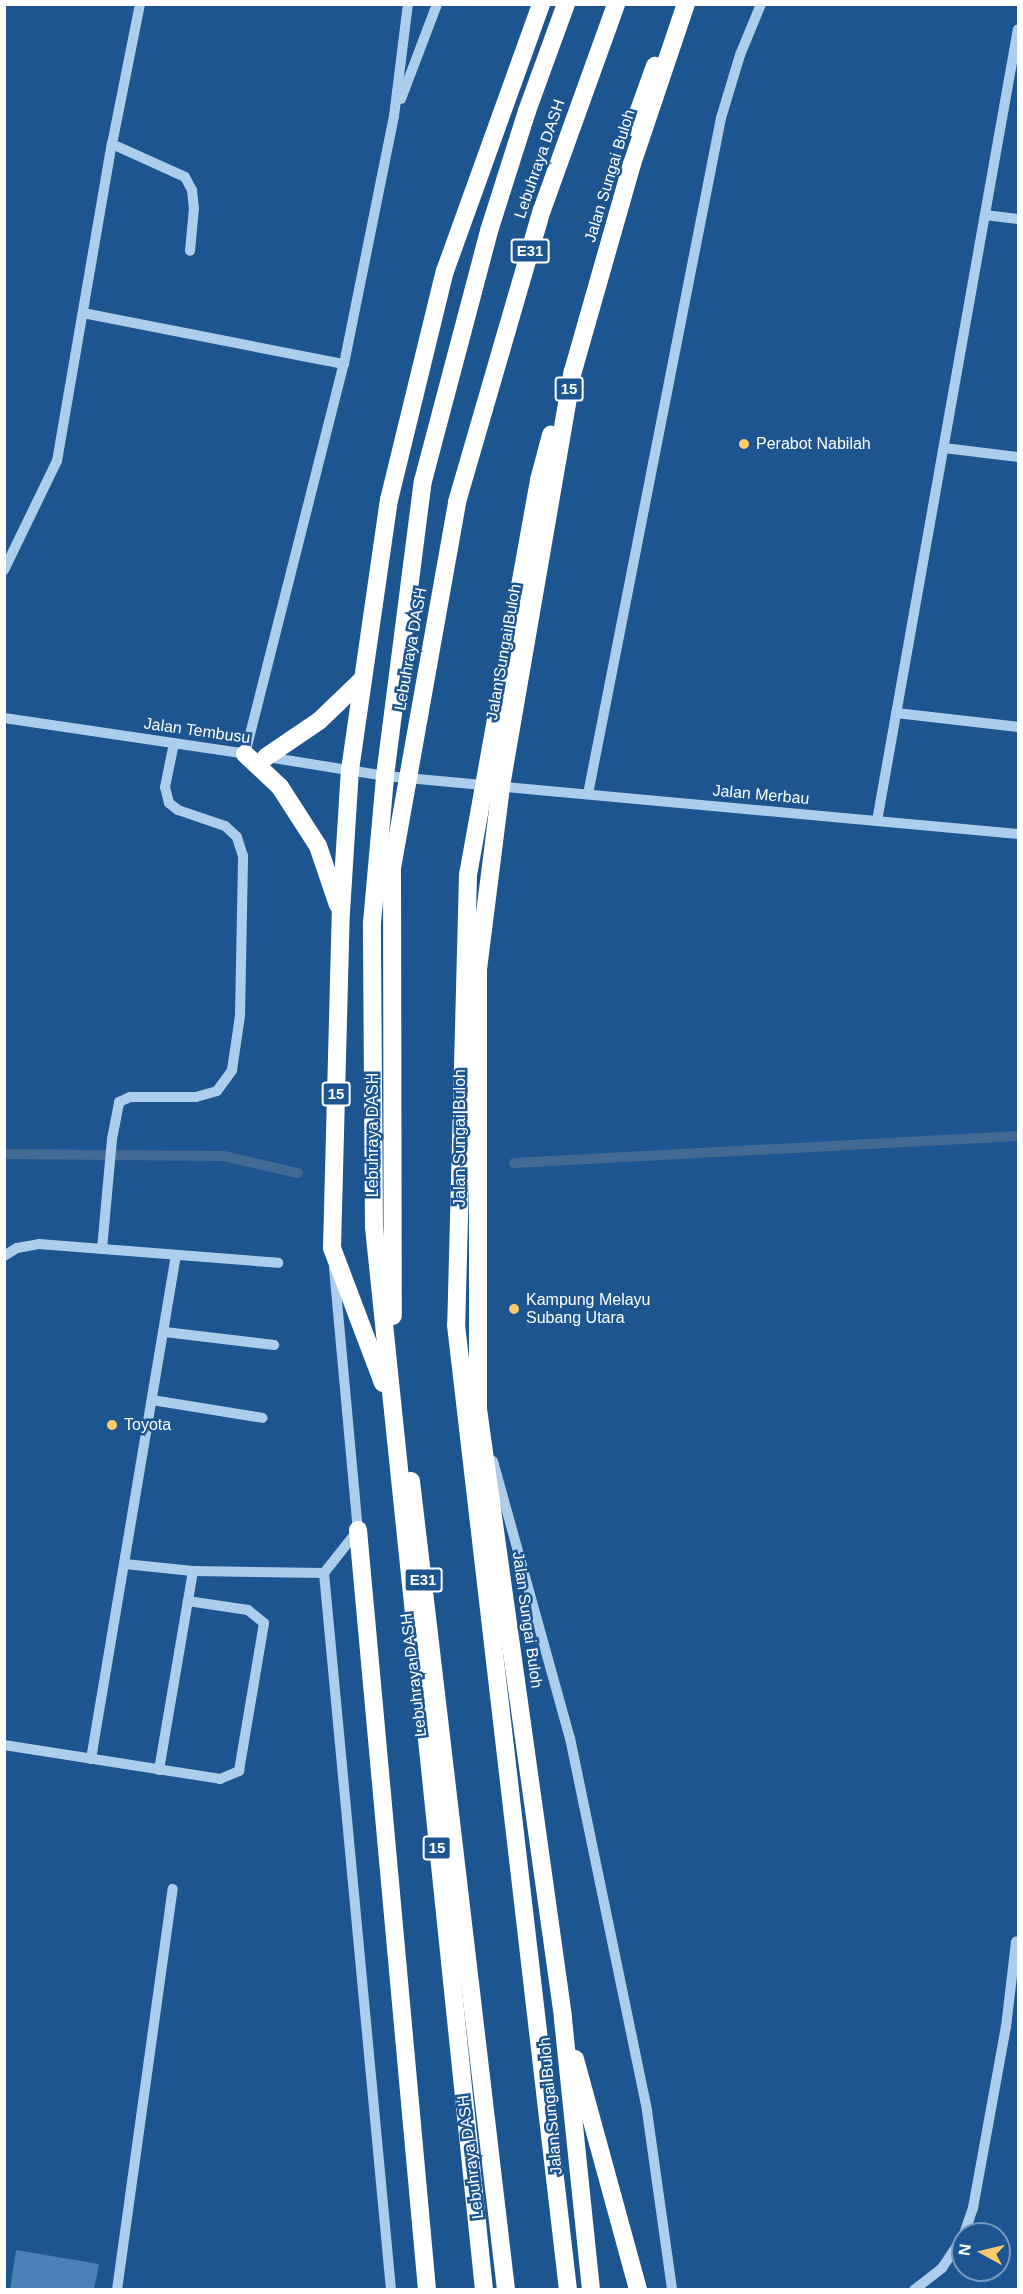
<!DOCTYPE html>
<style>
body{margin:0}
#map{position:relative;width:1023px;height:2294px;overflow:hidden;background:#1d5590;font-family:Arial,sans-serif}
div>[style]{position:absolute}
.stream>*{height:10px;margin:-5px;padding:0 5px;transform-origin:5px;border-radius:5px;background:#426a94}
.building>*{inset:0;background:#4a81b8}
.minor>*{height:10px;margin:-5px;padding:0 5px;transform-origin:5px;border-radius:5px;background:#adcded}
.highway>*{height:18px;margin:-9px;padding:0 9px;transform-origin:9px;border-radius:9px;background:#fff}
.highway-bridge>*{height:18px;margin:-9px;padding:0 9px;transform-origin:9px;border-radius:9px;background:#fff}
.dots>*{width:16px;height:16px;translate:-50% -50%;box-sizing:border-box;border:3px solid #1d5590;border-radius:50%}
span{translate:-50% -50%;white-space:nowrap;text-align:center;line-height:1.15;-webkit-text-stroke:5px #1d5590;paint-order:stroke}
.shield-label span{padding:2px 4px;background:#1d5590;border:2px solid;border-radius:4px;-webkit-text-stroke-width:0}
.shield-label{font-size:15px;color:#fff;font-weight:700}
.street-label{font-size:16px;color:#fff}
.poi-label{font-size:16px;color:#fff}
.left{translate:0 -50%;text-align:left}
.frame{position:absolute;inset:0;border:6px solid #fff;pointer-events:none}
.north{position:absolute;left:951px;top:2222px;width:60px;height:60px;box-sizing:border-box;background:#1d5590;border:2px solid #7799bc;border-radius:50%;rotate:278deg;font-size:16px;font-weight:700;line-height:24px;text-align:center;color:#fff}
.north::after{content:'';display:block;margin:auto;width:21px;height:27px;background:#fdcb6b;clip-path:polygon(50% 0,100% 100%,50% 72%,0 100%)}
</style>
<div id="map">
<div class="stream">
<i style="left:4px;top:1154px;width:219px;rotate:0.5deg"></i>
<i style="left:223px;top:1156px;width:77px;rotate:12.8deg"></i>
<i style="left:514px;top:1163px;width:505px;rotate:-3.07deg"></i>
</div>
<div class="building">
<i style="clip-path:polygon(16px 2250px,99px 2264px,94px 2290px,10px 2290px)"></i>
</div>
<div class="minor">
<i style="left:140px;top:4px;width:143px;rotate:101.3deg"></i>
<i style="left:112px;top:144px;width:80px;rotate:24.3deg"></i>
<i style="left:185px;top:177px;width:15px;rotate:62deg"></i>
<i style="left:192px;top:190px;width:18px;rotate:84deg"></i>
<i style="left:194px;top:208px;width:43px;rotate:95.3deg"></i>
<i style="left:401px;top:99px;width:102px;rotate:-69.2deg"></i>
<i style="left:985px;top:215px;width:33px;rotate:7deg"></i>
<i style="left:83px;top:313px;width:266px;rotate:11.1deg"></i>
<i style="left:944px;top:448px;width:75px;rotate:6.9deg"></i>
<i style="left:4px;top:570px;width:121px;rotate:-64.1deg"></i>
<i style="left:57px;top:461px;width:322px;rotate:-80.2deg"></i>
<i style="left:896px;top:713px;width:123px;rotate:6.5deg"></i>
<i style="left:4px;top:718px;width:248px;rotate:8.4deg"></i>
<i style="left:245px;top:754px;width:402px;rotate:-75.8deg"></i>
<i style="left:344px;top:364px;width:253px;rotate:-78.6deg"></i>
<i style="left:394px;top:116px;width:113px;rotate:-82.9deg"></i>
<i style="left:267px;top:757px;width:120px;rotate:9.1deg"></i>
<i style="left:385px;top:776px;width:636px;rotate:5.24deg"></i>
<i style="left:588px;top:794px;width:689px;rotate:-78.87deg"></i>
<i style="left:721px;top:118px;width:66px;rotate:-73.2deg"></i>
<i style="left:740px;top:55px;width:55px;rotate:-67.6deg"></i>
<i style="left:877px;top:821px;width:804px;rotate:-79.91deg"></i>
<i style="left:102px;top:1249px;width:110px;rotate:-84.8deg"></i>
<i style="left:112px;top:1139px;width:38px;rotate:-79deg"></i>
<i style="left:119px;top:1102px;width:12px;rotate:-24deg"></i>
<i style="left:130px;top:1097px;width:66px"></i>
<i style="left:196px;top:1097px;width:22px;rotate:-16deg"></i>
<i style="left:217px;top:1091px;width:26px;rotate:-54deg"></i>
<i style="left:232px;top:1070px;width:55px;rotate:-81.6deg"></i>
<i style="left:240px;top:1016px;width:160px;rotate:-88.9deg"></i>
<i style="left:243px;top:856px;width:20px;rotate:-108deg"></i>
<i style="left:237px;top:837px;width:16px;rotate:-137deg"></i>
<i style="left:225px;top:826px;width:50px;rotate:-161.2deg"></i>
<i style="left:178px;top:810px;width:11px;rotate:-142deg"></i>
<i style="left:169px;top:803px;width:16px;rotate:-104deg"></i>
<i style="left:165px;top:787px;width:45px;rotate:-78.4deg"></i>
<i style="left:4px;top:1256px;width:15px;rotate:-32deg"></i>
<i style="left:17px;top:1248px;width:22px;rotate:-10deg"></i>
<i style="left:39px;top:1244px;width:240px;rotate:4.5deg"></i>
<i style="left:334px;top:1268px;width:263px;rotate:84.8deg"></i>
<i style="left:358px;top:1530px;width:55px;rotate:128.3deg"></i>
<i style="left:324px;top:1573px;width:720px;rotate:84.66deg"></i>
<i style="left:165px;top:1332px;width:110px;rotate:6.8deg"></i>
<i style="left:152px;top:1400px;width:112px;rotate:9.2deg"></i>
<i style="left:493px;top:1461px;width:288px;rotate:74.5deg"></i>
<i style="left:570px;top:1738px;width:381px;rotate:78.3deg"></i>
<i style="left:647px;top:2111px;width:181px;rotate:82deg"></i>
<i style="left:125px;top:1564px;width:68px;rotate:5.9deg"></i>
<i style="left:193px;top:1571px;width:131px;rotate:0.9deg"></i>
<i style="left:4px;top:1745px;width:219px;rotate:8.9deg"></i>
<i style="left:220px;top:1779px;width:21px;rotate:-23deg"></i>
<i style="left:239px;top:1771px;width:150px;rotate:-80.4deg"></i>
<i style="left:264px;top:1623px;width:21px;rotate:-141deg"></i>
<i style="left:248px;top:1610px;width:61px;rotate:-171.5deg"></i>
<i style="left:91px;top:1759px;width:511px;rotate:-80.43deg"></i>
<i style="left:159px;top:1770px;width:202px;rotate:-80.3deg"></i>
<i style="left:964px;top:2234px;width:28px;rotate:-71deg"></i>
<i style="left:973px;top:2208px;width:184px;rotate:-79.7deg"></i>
<i style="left:1006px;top:2027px;width:86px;rotate:-83.3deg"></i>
<i style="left:117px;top:2290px;width:405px;rotate:-82.1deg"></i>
<i style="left:914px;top:2290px;width:36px;rotate:-38deg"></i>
<i style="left:942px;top:2268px;width:37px;rotate:-56deg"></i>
</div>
<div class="highway">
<i style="left:633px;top:127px;width:65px;rotate:-70.2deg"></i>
<i style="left:539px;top:480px;width:47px;rotate:-75.1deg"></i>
<i style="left:457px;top:502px;width:304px;rotate:-73.8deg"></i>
<i style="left:542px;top:210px;width:219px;rotate:-70.2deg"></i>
<i style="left:245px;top:754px;width:48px;rotate:43.3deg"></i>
<i style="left:280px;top:787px;width:70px;rotate:57.2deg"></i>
<i style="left:318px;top:846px;width:62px;rotate:71.3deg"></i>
<i style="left:266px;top:757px;width:64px;rotate:-34.2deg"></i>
<i style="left:319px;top:721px;width:61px;rotate:-43.7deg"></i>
<i style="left:392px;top:868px;width:448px;rotate:89.9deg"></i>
<i style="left:468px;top:875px;width:450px;rotate:91.5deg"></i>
<i style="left:456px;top:1325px;width:971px;rotate:83.38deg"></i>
<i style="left:383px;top:1383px;width:144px;rotate:-110.7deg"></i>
<i style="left:332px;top:1248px;width:336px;rotate:-88.5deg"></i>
<i style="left:341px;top:912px;width:142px;rotate:-86.4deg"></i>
<i style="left:350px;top:770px;width:273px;rotate:-81.8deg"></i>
<i style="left:389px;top:500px;width:236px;rotate:-76.3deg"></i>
<i style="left:445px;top:271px;width:284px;rotate:-70.2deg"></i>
<i style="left:411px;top:1481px;width:815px;rotate:83.3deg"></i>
<i style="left:358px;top:1530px;width:763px;rotate:84.81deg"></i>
<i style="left:575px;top:2059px;width:239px;rotate:74.7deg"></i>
<i style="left:484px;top:2290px;width:1069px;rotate:-95.91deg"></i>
<i style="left:374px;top:1227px;width:304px;rotate:-90.4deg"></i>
<i style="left:372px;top:923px;width:148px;rotate:-84.9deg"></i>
<i style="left:385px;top:776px;width:297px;rotate:-82.7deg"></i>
<i style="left:423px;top:481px;width:259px;rotate:-75.2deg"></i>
<i style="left:489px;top:231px;width:126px;rotate:-72.4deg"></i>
<i style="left:527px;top:111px;width:114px;rotate:-70deg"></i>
<i style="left:591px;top:2290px;width:274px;rotate:-95.9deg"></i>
<i style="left:563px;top:2017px;width:614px;rotate:-97.96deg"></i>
<i style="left:478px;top:1409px;width:440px;rotate:-90deg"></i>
<i style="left:478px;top:969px;width:184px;rotate:-82.8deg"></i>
<i style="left:501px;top:786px;width:421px;rotate:-80.2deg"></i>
<i style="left:573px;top:371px;width:215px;rotate:-74.1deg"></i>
<i style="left:632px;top:164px;width:169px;rotate:-71.4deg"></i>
</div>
<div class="highway-bridge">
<i style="left:392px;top:868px;width:372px;rotate:-79.9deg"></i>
<i style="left:468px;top:875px;width:401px;rotate:-79.8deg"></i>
</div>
<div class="dots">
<i style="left:744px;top:444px;background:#fdcb6b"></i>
<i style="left:514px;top:1309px;background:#fdcb6b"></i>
<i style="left:112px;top:1425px;background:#fdcb6b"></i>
</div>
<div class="shield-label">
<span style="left:530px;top:251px">E31</span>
<span style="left:569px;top:389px">15</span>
<span style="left:336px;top:1094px">15</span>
<span style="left:423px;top:1580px">E31</span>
<span style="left:437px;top:1848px">15</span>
</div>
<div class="street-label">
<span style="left:540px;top:159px;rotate:-71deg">Lebuhraya DASH</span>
<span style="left:610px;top:176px;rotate:-73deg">Jalan Sungai Buloh</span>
<span style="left:411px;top:649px;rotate:-80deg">Lebuhraya DASH</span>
<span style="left:504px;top:652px;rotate:-80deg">Jalan Sungai Buloh</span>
<span style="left:197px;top:731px;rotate:8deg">Jalan Tembusu</span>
<span style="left:761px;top:795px;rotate:5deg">Jalan Merbau</span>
<span style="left:373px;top:1135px;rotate:-90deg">Lebuhraya DASH</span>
<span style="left:460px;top:1138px;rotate:-90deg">Jalan Sungai Buloh</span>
<span style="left:527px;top:1620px;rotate:82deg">Jalan Sungai Buloh</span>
<span style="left:414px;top:1675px;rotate:-97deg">Lebuhraya DASH</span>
<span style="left:551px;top:2106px;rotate:-95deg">Jalan Sungai Buloh</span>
<span style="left:471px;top:2157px;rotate:-97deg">Lebuhraya DASH</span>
</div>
<div class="poi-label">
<span class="left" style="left:756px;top:444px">Perabot Nabilah</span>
<span class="left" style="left:526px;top:1309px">Kampung Melayu<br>Subang Utara</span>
<span class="left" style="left:124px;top:1425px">Toyota</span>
</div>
<div class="frame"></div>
<div class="north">N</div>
</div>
